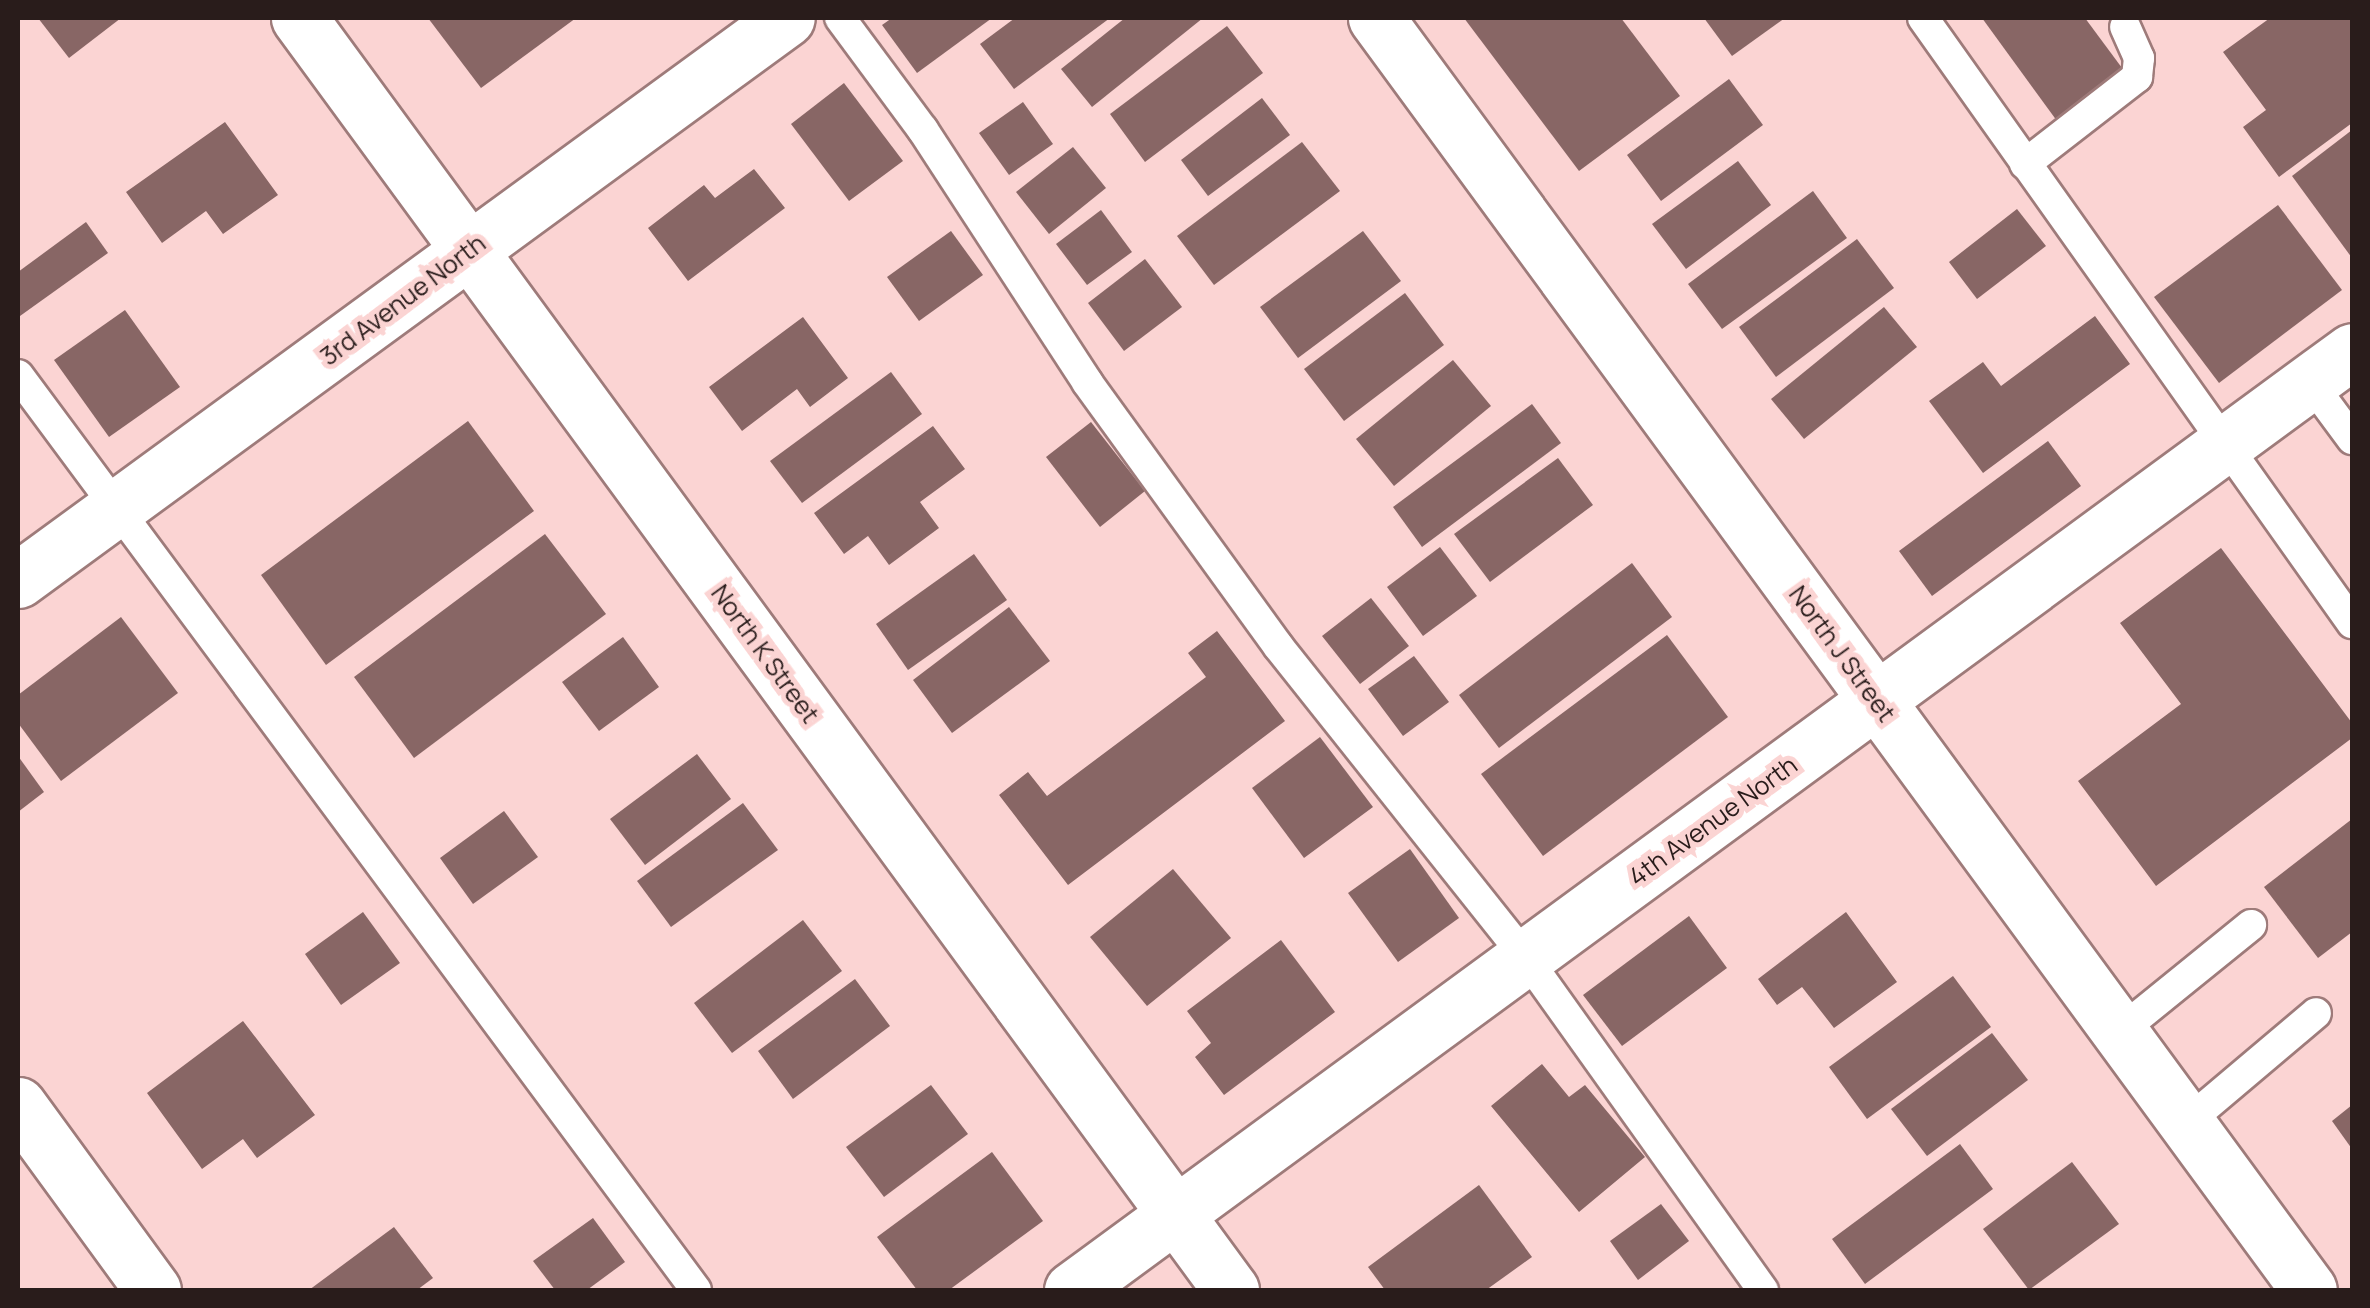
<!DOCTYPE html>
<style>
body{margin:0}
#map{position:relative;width:2370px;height:1308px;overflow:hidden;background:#fbd4d3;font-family:Manrope,sans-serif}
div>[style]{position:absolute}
.building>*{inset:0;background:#886665}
.roads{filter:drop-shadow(2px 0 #9e7b7a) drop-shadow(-2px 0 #9e7b7a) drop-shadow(0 2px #9e7b7a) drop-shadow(0 -2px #9e7b7a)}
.service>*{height:30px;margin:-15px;padding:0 15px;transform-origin:15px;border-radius:15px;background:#fff}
.minor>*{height:55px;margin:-27.5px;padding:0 27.5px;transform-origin:27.5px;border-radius:27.5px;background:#fff}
span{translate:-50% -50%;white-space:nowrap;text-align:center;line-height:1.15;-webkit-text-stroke:10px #fbd4d3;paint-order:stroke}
.street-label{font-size:25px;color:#291c1b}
.frame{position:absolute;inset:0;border:20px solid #291c1b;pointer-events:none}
</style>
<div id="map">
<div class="building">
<i style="clip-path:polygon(38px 18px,121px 18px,69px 58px)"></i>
<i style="clip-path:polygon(428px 18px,576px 18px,481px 88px)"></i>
<i style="clip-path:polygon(892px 18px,992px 18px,917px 73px,882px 25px)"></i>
<i style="clip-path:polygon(1015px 18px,1110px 18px,1014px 89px,980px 44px)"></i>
<i style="clip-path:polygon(1125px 18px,1203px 18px,1092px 107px,1061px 69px)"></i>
<i style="clip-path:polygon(1464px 18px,1621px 18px,1680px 96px,1579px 171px)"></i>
<i style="clip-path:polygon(1704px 18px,1785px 18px,1732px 56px)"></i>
<i style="clip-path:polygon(1982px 18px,2085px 18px,2125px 72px,2057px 121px)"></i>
<i style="clip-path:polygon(2270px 18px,2352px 18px,2352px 123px,2279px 177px,2243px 127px,2266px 110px,2223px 52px)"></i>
<i style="clip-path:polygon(1227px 26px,1263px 73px,1145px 162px,1110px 114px)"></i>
<i style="clip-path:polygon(1729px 79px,1763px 125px,1661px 201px,1627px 155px)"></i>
<i style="clip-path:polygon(844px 83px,903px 161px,849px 201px,791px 124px)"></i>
<i style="clip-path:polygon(1262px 98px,1290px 135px,1208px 196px,1181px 160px)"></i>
<i style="clip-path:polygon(1023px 102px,1053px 144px,1009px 175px,979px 133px)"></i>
<i style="clip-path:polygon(225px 122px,278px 195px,223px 234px,206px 211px,162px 243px,126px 192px)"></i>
<i style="clip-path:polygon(2352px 130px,2352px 258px,2292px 176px)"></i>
<i style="clip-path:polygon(1302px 142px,1340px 191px,1214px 285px,1177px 236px)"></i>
<i style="clip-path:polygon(1073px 147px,1106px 188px,1049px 234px,1016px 192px)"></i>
<i style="clip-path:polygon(1738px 161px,1771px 205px,1686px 269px,1652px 224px)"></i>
<i style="clip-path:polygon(754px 169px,785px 208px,688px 281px,648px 228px,704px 185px,715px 198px)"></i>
<i style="clip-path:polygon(1813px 191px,1847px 238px,1722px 329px,1688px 284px)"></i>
<i style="clip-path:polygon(2278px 205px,2342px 290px,2219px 383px,2154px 297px)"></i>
<i style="clip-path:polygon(2017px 209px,2046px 246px,1977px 299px,1949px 262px)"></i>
<i style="clip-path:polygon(1101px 210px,1132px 252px,1087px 285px,1056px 244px)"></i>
<i style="clip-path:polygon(86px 222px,108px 253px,20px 316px,18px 272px)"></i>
<i style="clip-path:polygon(951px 231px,983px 275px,919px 321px,887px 277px)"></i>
<i style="clip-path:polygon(1363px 231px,1401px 281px,1298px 358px,1260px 307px)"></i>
<i style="clip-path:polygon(1857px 239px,1894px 288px,1776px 377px,1739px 327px)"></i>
<i style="clip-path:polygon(1145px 259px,1182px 307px,1124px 351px,1088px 303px)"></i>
<i style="clip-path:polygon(1405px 293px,1444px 345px,1344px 421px,1304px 369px)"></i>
<i style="clip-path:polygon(1884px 307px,1917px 347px,1804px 439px,1771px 399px)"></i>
<i style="clip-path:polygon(125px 310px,180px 387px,109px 437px,54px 360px)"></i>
<i style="clip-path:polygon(2095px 316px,2130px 364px,1983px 473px,1929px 401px,1983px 362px,2001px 386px)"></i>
<i style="clip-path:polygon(803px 317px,848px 378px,810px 407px,797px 389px,742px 431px,709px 387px)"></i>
<i style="clip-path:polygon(1453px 360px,1491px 406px,1394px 486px,1356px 439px)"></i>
<i style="clip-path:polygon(891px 372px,922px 414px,802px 503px,770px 461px)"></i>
<i style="clip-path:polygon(1532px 404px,1561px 443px,1422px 547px,1393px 507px)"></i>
<i style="clip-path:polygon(468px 421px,534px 511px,326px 665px,261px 575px)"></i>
<i style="clip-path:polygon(1091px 422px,1145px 491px,1100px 527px,1046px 457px)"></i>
<i style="clip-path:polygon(933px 426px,965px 469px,920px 502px,939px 528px,889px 565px,868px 536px,844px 554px,814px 513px)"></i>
<i style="clip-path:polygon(2048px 441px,2081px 486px,1932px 596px,1899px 551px)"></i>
<i style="clip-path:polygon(1558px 458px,1593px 505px,1490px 582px,1454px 534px)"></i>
<i style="clip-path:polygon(545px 534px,606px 614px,414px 758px,354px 677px)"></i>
<i style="clip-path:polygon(1440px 547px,1477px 596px,1423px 636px,1387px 587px)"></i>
<i style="clip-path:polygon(2221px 548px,2352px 723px,2352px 738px,2156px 886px,2078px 781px,2181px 704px,2120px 623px)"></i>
<i style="clip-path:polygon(974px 554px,1007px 600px,908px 670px,876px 624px)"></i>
<i style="clip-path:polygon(1632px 563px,1672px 617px,1499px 748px,1459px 695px)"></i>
<i style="clip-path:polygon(1371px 598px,1409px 646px,1360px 684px,1322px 636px)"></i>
<i style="clip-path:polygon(1009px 607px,1050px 661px,952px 733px,913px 680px)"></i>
<i style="clip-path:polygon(121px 617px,178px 693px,61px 781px,18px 723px,18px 695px)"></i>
<i style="clip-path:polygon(1217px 631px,1285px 721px,1068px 885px,999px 795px,1028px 772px,1047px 796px,1206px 677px,1188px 653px)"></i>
<i style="clip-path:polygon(1667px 635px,1728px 717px,1543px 856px,1481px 774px)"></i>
<i style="clip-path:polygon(623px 637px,659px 687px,599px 731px,562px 682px)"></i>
<i style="clip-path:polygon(1414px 656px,1449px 702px,1403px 736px,1368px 689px)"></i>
<i style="clip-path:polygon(1320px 737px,1373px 807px,1304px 858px,1252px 788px)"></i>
<i style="clip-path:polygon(697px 754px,731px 799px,645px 865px,610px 819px)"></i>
<i style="clip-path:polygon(18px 756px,44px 792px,18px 812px)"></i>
<i style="clip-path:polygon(743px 803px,778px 850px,671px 927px,637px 881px)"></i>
<i style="clip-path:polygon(504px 811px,538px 857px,473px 904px,440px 858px)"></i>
<i style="clip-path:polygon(2352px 819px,2352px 932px,2318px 958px,2264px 887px)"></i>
<i style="clip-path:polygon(1410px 849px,1459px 918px,1398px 962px,1348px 893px)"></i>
<i style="clip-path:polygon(1173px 869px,1231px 938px,1147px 1006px,1090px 937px)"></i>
<i style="clip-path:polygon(363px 912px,400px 963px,341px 1005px,305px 954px)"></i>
<i style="clip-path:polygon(1846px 912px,1897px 982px,1834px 1028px,1802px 987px,1777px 1005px,1758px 979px)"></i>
<i style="clip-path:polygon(1689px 916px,1727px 968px,1622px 1046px,1583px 995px)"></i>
<i style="clip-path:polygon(803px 920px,842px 971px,732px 1053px,694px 1003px)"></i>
<i style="clip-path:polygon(1281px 940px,1335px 1012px,1224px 1095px,1195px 1057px,1211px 1043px,1187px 1011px)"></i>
<i style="clip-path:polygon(1953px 976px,1991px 1027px,1867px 1119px,1829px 1067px)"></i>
<i style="clip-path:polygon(855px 979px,890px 1026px,793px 1099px,758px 1051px)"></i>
<i style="clip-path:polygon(243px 1021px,315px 1115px,257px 1158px,243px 1139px,202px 1169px,147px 1093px)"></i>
<i style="clip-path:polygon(1992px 1033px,2028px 1080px,1927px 1156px,1891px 1109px)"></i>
<i style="clip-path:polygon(1542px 1064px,1569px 1097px,1585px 1085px,1645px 1157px,1579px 1212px,1491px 1106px)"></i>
<i style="clip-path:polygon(931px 1085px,968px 1134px,884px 1197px,846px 1147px)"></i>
<i style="clip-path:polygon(2352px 1105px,2352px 1149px,2332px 1121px)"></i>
<i style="clip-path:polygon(1960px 1144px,1993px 1189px,1865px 1284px,1832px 1239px)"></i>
<i style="clip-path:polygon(992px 1152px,1043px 1221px,949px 1290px,917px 1290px,877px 1237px)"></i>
<i style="clip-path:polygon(2072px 1162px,2119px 1224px,2029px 1290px,1983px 1229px)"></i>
<i style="clip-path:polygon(1479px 1185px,1532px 1257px,1486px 1290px,1385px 1290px,1368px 1267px)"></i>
<i style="clip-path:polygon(1661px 1204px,1689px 1241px,1638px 1280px,1610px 1241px)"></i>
<i style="clip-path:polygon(593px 1218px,625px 1262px,587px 1290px,555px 1290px,533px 1261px)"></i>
<i style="clip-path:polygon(394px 1227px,433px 1278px,417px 1290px,309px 1290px)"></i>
</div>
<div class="roads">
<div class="service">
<i style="left:840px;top:18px;width:139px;rotate:53.5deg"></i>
<i style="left:923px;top:130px;width:301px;rotate:56.9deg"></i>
<i style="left:1087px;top:382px;width:326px;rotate:54.1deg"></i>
<i style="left:1278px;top:646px;width:399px;rotate:51.5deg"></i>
<i style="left:1526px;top:958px;width:408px;rotate:54.5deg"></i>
<i style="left:1923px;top:18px;width:742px;rotate:54.66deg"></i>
<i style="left:2025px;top:164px;width:142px;rotate:-37.8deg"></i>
<i style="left:2137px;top:77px;width:19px;rotate:-84deg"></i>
<i style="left:2139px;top:58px;width:34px;rotate:-114deg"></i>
<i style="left:18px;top:375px;width:1139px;rotate:53.46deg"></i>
<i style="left:2310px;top:382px;width:71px;rotate:53.6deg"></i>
<i style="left:2119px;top:1032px;width:170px;rotate:-39deg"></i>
<i style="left:2186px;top:1123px;width:170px;rotate:-40.2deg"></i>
</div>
<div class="minor">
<i style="left:299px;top:18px;width:1577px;rotate:53.77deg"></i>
<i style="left:1376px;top:18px;width:1577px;rotate:53.74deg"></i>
<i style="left:18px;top:580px;width:952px;rotate:-36.16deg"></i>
<i style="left:18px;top:1105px;width:229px;rotate:53.9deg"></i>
<i style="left:1072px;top:1290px;width:1587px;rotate:-36.26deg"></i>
</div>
</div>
<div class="street-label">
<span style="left:403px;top:300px;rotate:-37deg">3rd Avenue North</span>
<span style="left:765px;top:654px;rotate:54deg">North K Street</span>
<span style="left:1842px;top:654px;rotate:54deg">North J Street</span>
<span style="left:1713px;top:821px;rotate:-36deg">4th Avenue North</span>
</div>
<div class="frame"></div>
</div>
